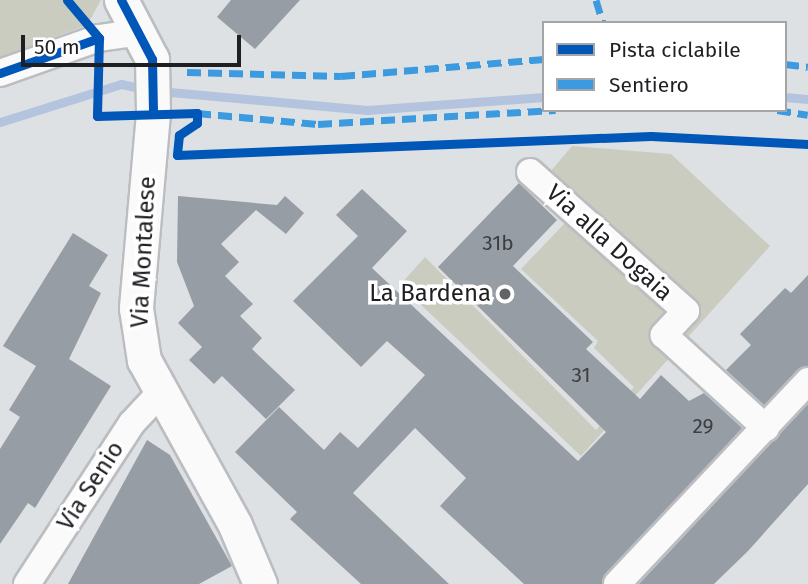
<!DOCTYPE html>
<style>
body{margin:0}
#map{position:relative;width:808px;height:584px;overflow:hidden;background:#dee1e4;font-family:"Fira Sans",sans-serif}
div>[style]{position:absolute}
.green>*{inset:0;background:#c9ccbe}
.stream>*{height:9px;margin:-4.5px;padding:0 4.5px;transform-origin:4.5px;border-radius:4.5px;background:#b4c4de}
.building>*{inset:0;background:#979da4}
.roads{filter:drop-shadow(2px 0 #bbbdc0) drop-shadow(-2px 0 #bbbdc0) drop-shadow(0 2px #bbbdc0) drop-shadow(0 -2px #bbbdc0)}
.minor>*{height:26px;margin:-13px;padding:0 13px;transform-origin:13px;border-radius:13px;background:#fafafb}
.tertiary>*{height:33px;margin:-16.5px;padding:0 16.5px;transform-origin:16.5px;border-radius:16.5px;background:#fafafb}
.quiet>*{height:7px;margin-top:-3.5px;transform-origin:0;background:repeating-linear-gradient(90deg,#3c9be0 0 14px,transparent 0 21px)}
.cycleway>*{height:9px;margin:-4.5px;padding:0 4.5px;transform-origin:4.5px;border-radius:4.5px;background:#0057b8}
.dots>*{width:19px;height:19px;translate:-50% -50%;box-sizing:border-box;border:4px solid #fff;border-radius:50%}
span{translate:-50% -50%;white-space:nowrap;text-align:center;line-height:1.15;-webkit-text-stroke:7px #fff;paint-order:stroke}
.number-label{font-size:21px;color:#3c3e42}
.number-label span{-webkit-text-stroke-width:0}
.street-label{font-size:24px;color:#1d1f22}
.poi-label{font-size:24px;color:#1d1f22}
.right{translate:-100% -50%;text-align:right}
.legend{position:absolute;left:542px;top:21px;width:245px;height:91px;box-sizing:border-box;background:#fff;border:2px solid #a5a5a7;margin:0;padding:9px 12px;list-style:none;font-size:21px;color:#1d1f22}
.legend li{display:flex;align-items:center;gap:14px;height:35px}
.legend b{width:35px;border:2px solid #a5a5a7}
.scale{position:absolute;left:21px;top:35px;width:220px;height:32px;box-sizing:border-box;border:4px solid #1d1f22;border-top:0;padding-left:9px;font-size:21px;line-height:24px;white-space:nowrap;color:#1d1f22;-webkit-text-stroke:5px #fff;paint-order:stroke}
</style>
<div id="map">
<div class="green">
<i style="clip-path:polygon(0 0,101px 0,87px 25px,0 57px)"></i>
<i style="clip-path:polygon(572px 146px,671px 154px,770px 246px,581px 456px,400px 285px,425px 257px,596px 430px,634px 387px,594px 348px,598px 341px,521px 269px,584px 203px,550px 172px)"></i>
</div>
<div class="stream">
<i style="left:159px;top:91px;width:209px;rotate:5.2deg"></i>
<i style="left:367px;top:110px;width:177px;rotate:-4.2deg"></i>
<i style="left:785px;top:97px;width:23px;rotate:5deg"></i>
<i style="left:0;top:122px;width:127px;rotate:-17.4deg"></i>
<i style="left:121px;top:84px;width:25px;rotate:12deg"></i>
</div>
<div class="building">
<i style="clip-path:polygon(231px 0,300px 0,255px 49px,217px 17px)"></i>
<i style="clip-path:polygon(519px 183px,557px 220px,513px 266px,593px 342px,586px 349px,640px 399px,661px 375px,689px 401px,704px 393px,742px 428px,602px 584px,524px 584px,440px 506px,466px 478px,415px 428px,353px 493px,449px 584px,361px 584px,290px 519px,297px 512px,235px 452px,279px 407px,324px 450px,340px 432px,358px 448px,425px 375px,387px 341px,361px 367px,293px 301px,358px 236px,336px 215px,362px 189px,407px 231px,372px 268px,578px 461px,606px 432px,438px 267px)"></i>
<i style="clip-path:polygon(178px 196px,277px 205px,285px 196px,304px 213px,286px 234px,256px 210px,221px 244px,239px 262px,225px 276px,253px 304px,240px 316px,262px 338px,252px 349px,295px 390px,266px 419px,222px 376px,214px 384px,189px 360px,202px 347px,178px 323px,194px 306px,177px 262px)"></i>
<i style="clip-path:polygon(73px 233px,108px 255px,89px 286px,101px 293px,69px 359px,111px 386px,35px 508px,28px 503px,0 544px,0 449px,20px 417px,9px 410px,36px 366px,3px 346px)"></i>
<i style="clip-path:polygon(808px 275px,808px 366px,764px 405px,726px 370px,751px 345px,740px 334px,785px 288px,791px 293px)"></i>
<i style="clip-path:polygon(808px 404px,808px 484px,748px 551px,714px 584px,639px 584px)"></i>
<i style="clip-path:polygon(147px 440px,170px 455px,232px 566px,199px 584px,68px 584px)"></i>
</div>
<div class="roads">
<div class="minor">
<i style="left:0;top:73px;width:105px;rotate:-19.5deg"></i>
<i style="left:99px;top:38px;width:42px;rotate:-8.1deg"></i>
<i style="left:530px;top:172px;width:209px;rotate:41.7deg"></i>
<i style="left:686px;top:311px;width:33px;rotate:133deg"></i>
<i style="left:664px;top:335px;width:138px;rotate:42.4deg"></i>
<i style="left:27px;top:584px;width:192px;rotate:-56.9deg"></i>
<i style="left:132px;top:423px;width:41px;rotate:-47deg"></i>
<i style="left:617px;top:584px;width:279px;rotate:-46.7deg"></i>
</div>
<div class="tertiary">
<i style="left:121px;top:0;width:67px;rotate:62.3deg"></i>
<i style="left:152px;top:59px;width:54px;rotate:88.9deg"></i>
<i style="left:153px;top:113px;width:196px;rotate:95deg"></i>
<i style="left:136px;top:308px;width:53px;rotate:81.3deg"></i>
<i style="left:144px;top:360px;width:188px;rotate:61.1deg"></i>
<i style="left:235px;top:525px;width:64px;rotate:67deg"></i>
</div>
</div>
<div class="quiet">
<i style="left:596px;top:0;width:24px;rotate:73deg"></i>
<i style="left:785px;top:64px;width:23px;rotate:7deg"></i>
<i style="left:187px;top:72px;width:154px;rotate:1.5deg"></i>
<i style="left:341px;top:76px;width:204px;rotate:-4.8deg"></i>
<i style="left:777px;top:110px;width:31px;rotate:9deg"></i>
<i style="left:197px;top:113px;width:121px;rotate:5.2deg"></i>
<i style="left:318px;top:124px;width:238px;rotate:-3.4deg"></i>
</div>
<div class="cycleway">
<i style="left:67px;top:0;width:50px;rotate:49.9deg"></i>
<i style="left:99px;top:38px;width:78px;rotate:91.5deg"></i>
<i style="left:97px;top:116px;width:100px;rotate:-1.7deg"></i>
<i style="left:197px;top:113px;width:10px;rotate:90deg"></i>
<i style="left:197px;top:123px;width:22px;rotate:146deg"></i>
<i style="left:179px;top:135px;width:20px;rotate:96deg"></i>
<i style="left:177px;top:155px;width:474px;rotate:-2.3deg"></i>
<i style="left:651px;top:136px;width:157px;rotate:2.9deg"></i>
<i style="left:121px;top:0;width:67px;rotate:62.3deg"></i>
<i style="left:152px;top:59px;width:54px;rotate:88.9deg"></i>
<i style="left:0;top:73px;width:105px;rotate:-19.5deg"></i>
</div>
<div class="dots">
<i style="left:505px;top:294px;background:#616366"></i>
</div>
<div class="number-label">
<span style="left:498px;top:243px">31b</span>
<span style="left:581px;top:375px">31</span>
<span style="left:703px;top:426px">29</span>
</div>
<div class="street-label">
<span style="left:609px;top:243px;rotate:42deg">Via alla Dogaia</span>
<span style="left:144px;top:252px;rotate:-87deg">Via Montalese</span>
<span style="left:91px;top:486px;rotate:-57deg">Via Senio</span>
</div>
<div class="poi-label">
<span class="right" style="left:491px;top:294px">La Bardena</span>
</div>
<ul class="legend">
<li><b style="height:9px;background:#0057b8"></b>Pista ciclabile</li>
<li><b style="height:9px;background:#3c9be0"></b>Sentiero</li>
</ul>
<div class="scale">50 m</div>
</div>
